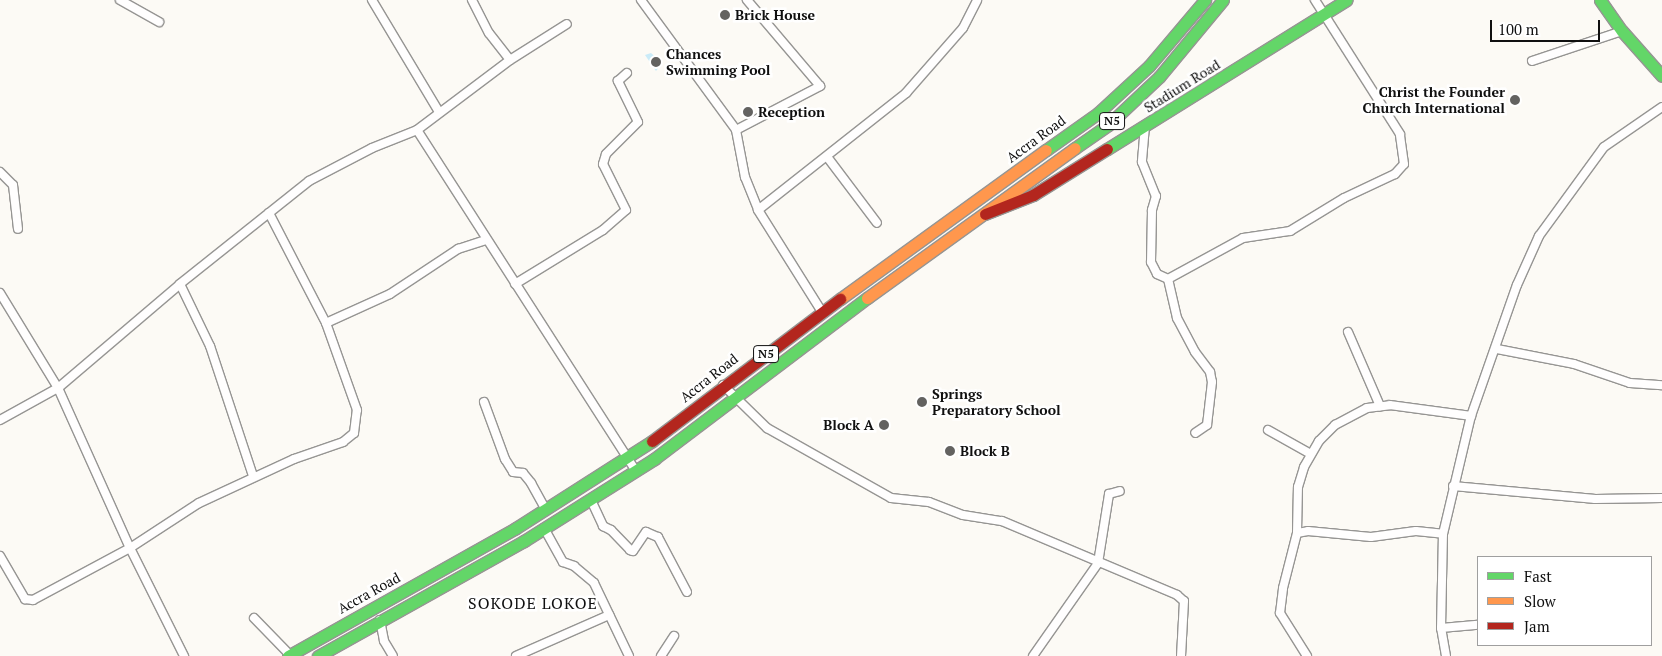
<!DOCTYPE html>
<style>
body{margin:0}
#map{position:relative;width:1662px;height:656px;overflow:hidden;background:#fcfaf5;font-family:"PT Serif",serif}
div>[style]{position:absolute}
.water>*{inset:0;background:#caebf8}
.roads{filter:drop-shadow(1px 0 #969593) drop-shadow(-1px 0 #969593) drop-shadow(0 1px #969593) drop-shadow(0 -1px #969593)}
.street>*{height:8px;margin:-4px;padding:0 4px;transform-origin:4px;border-radius:4px;background:#fffefe}
.fast>*{height:11px;margin:-5.5px;padding:0 5.5px;transform-origin:5.5px;border-radius:5.5px;background:#63d668}
.slow>*{height:11px;margin:-5.5px;padding:0 5.5px;transform-origin:5.5px;border-radius:5.5px;background:#ff974d}
.jam>*{height:11px;margin:-5.5px;padding:0 5.5px;transform-origin:5.5px;border-radius:5.5px;background:#b3261e}
.dots>*{width:14px;height:14px;translate:-50% -50%;box-sizing:border-box;border:2px solid #fff;border-radius:50%}
span{translate:-50% -50%;white-space:nowrap;text-align:center;line-height:1.15;-webkit-text-stroke:5px #fff;paint-order:stroke}
.shield-label span{padding:1px 4px;background:#fff;border:1px solid;border-radius:4px;-webkit-text-stroke-width:0}
.shield-label{font-size:12px;color:#101010;font-weight:700}
.poi-label{font-size:14px;color:#101010;font-weight:700}
.left{translate:0 -50%;text-align:left}
.right{translate:-100% -50%;text-align:right}
.street-label{font-size:14px;color:#101010}
.quarter-label{font-size:16px;color:#101010;letter-spacing:1px}
.legend{position:absolute;left:1477px;top:556px;width:175px;height:90px;box-sizing:border-box;background:#fff;border:1px solid #9f9f9f;margin:0;padding:6px 9px;list-style:none;font-size:15px;color:#101010}
.legend li{display:flex;align-items:center;gap:10px;height:25px}
.legend b{width:25px;border:1px solid #9f9f9f}
.scale{position:absolute;left:1490px;top:20px;width:110px;height:22px;box-sizing:border-box;border:2px solid #101010;border-top:0;padding-left:6px;font-size:15px;line-height:18px;white-space:nowrap;color:#101010;-webkit-text-stroke:4px #fff;paint-order:stroke}
</style>
<div id="map">
<div class="water">
<i style="clip-path:polygon(651px 53px,662px 63px,656px 71px,645px 55px)"></i>
</div>
<div class="roads">
<div class="street">
<i style="left:120px;top:0;width:45px;rotate:29.4deg"></i>
<i style="left:372px;top:0;width:131px;rotate:59.1deg"></i>
<i style="left:472px;top:0;width:37px;rotate:63deg"></i>
<i style="left:489px;top:33px;width:34px;rotate:52deg"></i>
<i style="left:641px;top:0;width:161px;rotate:53.8deg"></i>
<i style="left:736px;top:130px;width:48px;rotate:79.2deg"></i>
<i style="left:745px;top:177px;width:35px;rotate:68deg"></i>
<i style="left:758px;top:210px;width:120px;rotate:57.9deg"></i>
<i style="left:1532px;top:61px;width:95px;rotate:-18.4deg"></i>
<i style="left:1145px;top:126px;width:36px;rotate:95deg"></i>
<i style="left:1142px;top:162px;width:37px;rotate:68deg"></i>
<i style="left:1156px;top:196px;width:15px;rotate:106deg"></i>
<i style="left:1152px;top:210px;width:52px;rotate:91.1deg"></i>
<i style="left:1151px;top:262px;width:13px;rotate:63deg"></i>
<i style="left:1157px;top:274px;width:12px;rotate:24deg"></i>
<i style="left:417px;top:130px;width:405px;rotate:57.3deg"></i>
<i style="left:736px;top:130px;width:95px;rotate:-27.6deg"></i>
<i style="left:820px;top:86px;width:113px;rotate:-130.3deg"></i>
<i style="left:828px;top:158px;width:81px;rotate:53deg"></i>
<i style="left:0;top:172px;width:18px;rotate:45deg"></i>
<i style="left:13px;top:185px;width:44px;rotate:83.5deg"></i>
<i style="left:758px;top:210px;width:189px;rotate:-38.3deg"></i>
<i style="left:906px;top:93px;width:86px;rotate:-48.8deg"></i>
<i style="left:963px;top:28px;width:31px;rotate:-63deg"></i>
<i style="left:1168px;top:279px;width:85px;rotate:-28.7deg"></i>
<i style="left:1243px;top:238px;width:48px;rotate:-8.5deg"></i>
<i style="left:1290px;top:231px;width:63px;rotate:-31.4deg"></i>
<i style="left:1344px;top:198px;width:56px;rotate:-25.2deg"></i>
<i style="left:1395px;top:174px;width:13px;rotate:-48deg"></i>
<i style="left:1404px;top:164px;width:30px;rotate:-98deg"></i>
<i style="left:1400px;top:134px;width:159px;rotate:-122.4deg"></i>
<i style="left:1168px;top:279px;width:40px;rotate:77deg"></i>
<i style="left:1177px;top:318px;width:38px;rotate:62deg"></i>
<i style="left:1195px;top:352px;width:25px;rotate:53deg"></i>
<i style="left:1210px;top:372px;width:10px;rotate:79deg"></i>
<i style="left:1212px;top:382px;width:43px;rotate:96.6deg"></i>
<i style="left:1207px;top:425px;width:14px;rotate:146deg"></i>
<i style="left:180px;top:284px;width:69px;rotate:64.2deg"></i>
<i style="left:210px;top:346px;width:137px;rotate:71.7deg"></i>
<i style="left:515px;top:284px;width:103px;rotate:-31.5deg"></i>
<i style="left:603px;top:230px;width:30px;rotate:-41deg"></i>
<i style="left:626px;top:210px;width:51px;rotate:-116.6deg"></i>
<i style="left:603px;top:164px;width:10px;rotate:-73deg"></i>
<i style="left:606px;top:154px;width:45px;rotate:-45deg"></i>
<i style="left:638px;top:122px;width:46px;rotate:-116deg"></i>
<i style="left:618px;top:81px;width:12px;rotate:-42deg"></i>
<i style="left:0;top:293px;width:111px;rotate:58.6deg"></i>
<i style="left:58px;top:388px;width:175px;rotate:65.8deg"></i>
<i style="left:130px;top:548px;width:121px;rotate:63.4deg"></i>
<i style="left:326px;top:323px;width:70px;rotate:-24.4deg"></i>
<i style="left:390px;top:294px;width:82px;rotate:-33.5deg"></i>
<i style="left:458px;top:249px;width:28px;rotate:-18deg"></i>
<i style="left:1348px;top:332px;width:81px;rotate:66.6deg"></i>
<i style="left:1497px;top:349px;width:78px;rotate:11deg"></i>
<i style="left:1574px;top:364px;width:59px;rotate:18.7deg"></i>
<i style="left:1630px;top:383px;width:32px;rotate:4deg"></i>
<i style="left:723px;top:385px;width:62px;rotate:44.3deg"></i>
<i style="left:767px;top:428px;width:142px;rotate:29.4deg"></i>
<i style="left:891px;top:498px;width:38px;rotate:6deg"></i>
<i style="left:929px;top:502px;width:36px;rotate:21deg"></i>
<i style="left:963px;top:515px;width:39px;rotate:9deg"></i>
<i style="left:1002px;top:521px;width:190px;rotate:22.9deg"></i>
<i style="left:1177px;top:595px;width:9px;rotate:41deg"></i>
<i style="left:1184px;top:601px;width:55px;rotate:93.1deg"></i>
<i style="left:484px;top:402px;width:61px;rotate:69.8deg"></i>
<i style="left:505px;top:459px;width:15px;rotate:58deg"></i>
<i style="left:513px;top:472px;width:10px;rotate:6deg"></i>
<i style="left:523px;top:473px;width:13px;rotate:51deg"></i>
<i style="left:531px;top:483px;width:31px;rotate:61deg"></i>
<i style="left:0;top:420px;width:66px;rotate:-28.9deg"></i>
<i style="left:58px;top:388px;width:160px;rotate:-40.4deg"></i>
<i style="left:180px;top:284px;width:165px;rotate:-38.6deg"></i>
<i style="left:309px;top:181px;width:71px;rotate:-27.6deg"></i>
<i style="left:372px;top:148px;width:48px;rotate:-21.8deg"></i>
<i style="left:417px;top:130px;width:116px;rotate:-37deg"></i>
<i style="left:510px;top:60px;width:67px;rotate:-32.3deg"></i>
<i style="left:1268px;top:430px;width:49px;rotate:29.2deg"></i>
<i style="left:1453px;top:486px;width:143px;rotate:5.2deg"></i>
<i style="left:1595px;top:499px;width:67px;rotate:-0.9deg"></i>
<i style="left:591px;top:500px;width:29px;rotate:65deg"></i>
<i style="left:603px;top:526px;width:9px;rotate:27deg"></i>
<i style="left:611px;top:530px;width:28px;rotate:46deg"></i>
<i style="left:630px;top:550px;width:3px;rotate:18deg"></i>
<i style="left:633px;top:551px;width:23px;rotate:-56deg"></i>
<i style="left:646px;top:532px;width:13px;rotate:23deg"></i>
<i style="left:658px;top:537px;width:62px;rotate:62.2deg"></i>
<i style="left:544px;top:528px;width:39px;rotate:61deg"></i>
<i style="left:563px;top:562px;width:12px;rotate:20deg"></i>
<i style="left:574px;top:566px;width:26px;rotate:40deg"></i>
<i style="left:594px;top:583px;width:81px;rotate:64.4deg"></i>
<i style="left:1297px;top:533px;width:11px;rotate:-10deg"></i>
<i style="left:1308px;top:531px;width:63px;rotate:5.4deg"></i>
<i style="left:1371px;top:537px;width:45px;rotate:-7.6deg"></i>
<i style="left:1416px;top:531px;width:27px;rotate:6deg"></i>
<i style="left:0;top:556px;width:50px;rotate:59.8deg"></i>
<i style="left:25px;top:599px;width:8px;rotate:7deg"></i>
<i style="left:33px;top:600px;width:110px;rotate:-28.2deg"></i>
<i style="left:130px;top:548px;width:82px;rotate:-33.1deg"></i>
<i style="left:199px;top:503px;width:105px;rotate:-24.9deg"></i>
<i style="left:294px;top:459px;width:52px;rotate:-19.1deg"></i>
<i style="left:343px;top:442px;width:14px;rotate:-39deg"></i>
<i style="left:354px;top:433px;width:23px;rotate:-83deg"></i>
<i style="left:357px;top:410px;width:92px;rotate:-109.6deg"></i>
<i style="left:326px;top:323px;width:124px;rotate:-117.4deg"></i>
<i style="left:254px;top:618px;width:52px;rotate:45.8deg"></i>
<i style="left:380px;top:620px;width:21px;rotate:79deg"></i>
<i style="left:384px;top:641px;width:17px;rotate:59deg"></i>
<i style="left:1441px;top:628px;width:37px;rotate:-5deg"></i>
<i style="left:516px;top:656px;width:102px;rotate:-23.8deg"></i>
<i style="left:661px;top:656px;width:24px;rotate:-57deg"></i>
<i style="left:1033px;top:656px;width:113px;rotate:-55deg"></i>
<i style="left:1098px;top:563px;width:70px;rotate:-80.9deg"></i>
<i style="left:1109px;top:494px;width:11px;rotate:-15deg"></i>
<i style="left:1307px;top:656px;width:51px;rotate:-122.1deg"></i>
<i style="left:1280px;top:613px;width:25px;rotate:-83deg"></i>
<i style="left:1283px;top:588px;width:57px;rotate:-75.7deg"></i>
<i style="left:1297px;top:533px;width:46px;rotate:-88.8deg"></i>
<i style="left:1298px;top:487px;width:21px;rotate:-73deg"></i>
<i style="left:1304px;top:467px;width:30px;rotate:-60deg"></i>
<i style="left:1319px;top:441px;width:23px;rotate:-45deg"></i>
<i style="left:1335px;top:425px;width:36px;rotate:-28deg"></i>
<i style="left:1367px;top:408px;width:23px;rotate:-7deg"></i>
<i style="left:1390px;top:405px;width:82px;rotate:7.7deg"></i>
<i style="left:1446px;top:656px;width:28px;rotate:-100deg"></i>
<i style="left:1441px;top:628px;width:94px;rotate:-88.8deg"></i>
<i style="left:1443px;top:534px;width:121px;rotate:-76.7deg"></i>
<i style="left:1471px;top:416px;width:139px;rotate:-70.7deg"></i>
<i style="left:1517px;top:285px;width:54px;rotate:-65.8deg"></i>
<i style="left:1539px;top:236px;width:110px;rotate:-53.9deg"></i>
<i style="left:1604px;top:147px;width:70px;rotate:-34.6deg"></i>
</div>
<div class="fast">
<i style="left:1600px;top:0;width:38px;rotate:55deg"></i>
<i style="left:1622px;top:31px;width:60px;rotate:48.4deg"></i>
<i style="left:1075px;top:148px;width:40px;rotate:-34.9deg"></i>
<i style="left:1108px;top:125px;width:70px;rotate:-43.3deg"></i>
<i style="left:1159px;top:77px;width:100px;rotate:-50.3deg"></i>
<i style="left:1107px;top:149px;width:282px;rotate:-31.9deg"></i>
<i style="left:1046px;top:150px;width:64px;rotate:-35.4deg"></i>
<i style="left:1098px;top:113px;width:69px;rotate:-42.7deg"></i>
<i style="left:1149px;top:66px;width:87px;rotate:-49.7deg"></i>
<i style="left:288px;top:656px;width:261px;rotate:-29.3deg"></i>
<i style="left:516px;top:528px;width:161px;rotate:-32.6deg"></i>
<i style="left:318px;top:656px;width:236px;rotate:-29.2deg"></i>
<i style="left:524px;top:541px;width:154px;rotate:-32.2deg"></i>
<i style="left:654px;top:459px;width:267px;rotate:-37.1deg"></i>
</div>
<div class="slow">
<i style="left:867px;top:298px;width:256px;rotate:-35.8deg"></i>
<i style="left:840px;top:299px;width:254px;rotate:-35.9deg"></i>
</div>
<div class="jam">
<i style="left:985px;top:214px;width:52px;rotate:-21.6deg"></i>
<i style="left:1033px;top:195px;width:87px;rotate:-31.9deg"></i>
<i style="left:652px;top:441px;width:236px;rotate:-37.1deg"></i>
</div>
</div>
<div class="dots">
<i style="left:725px;top:15px;background:#636260"></i>
<i style="left:656px;top:62px;background:#636260"></i>
<i style="left:1515px;top:100px;background:#636260"></i>
<i style="left:748px;top:112px;background:#636260"></i>
<i style="left:922px;top:402px;background:#636260"></i>
<i style="left:884px;top:425px;background:#636260"></i>
<i style="left:950px;top:451px;background:#636260"></i>
</div>
<div class="shield-label">
<span style="left:1112px;top:121px">N5</span>
<span style="left:766px;top:354px">N5</span>
</div>
<div class="poi-label">
<span class="left" style="left:735px;top:15px">Brick House</span>
<span class="left" style="left:666px;top:62px">Chances<br>Swimming Pool</span>
<span class="right" style="left:1505px;top:100px">Christ the Founder<br>Church International</span>
<span class="left" style="left:758px;top:112px">Reception</span>
<span class="left" style="left:932px;top:402px">Springs<br>Preparatory School</span>
<span class="right" style="left:874px;top:425px">Block A</span>
<span class="left" style="left:960px;top:451px">Block B</span>
</div>
<div class="street-label">
<span style="left:1182px;top:86px;rotate:-32deg">Stadium Road</span>
<span style="left:1036px;top:139px;rotate:-36deg">Accra Road</span>
<span style="left:709px;top:378px;rotate:-38deg">Accra Road</span>
<span style="left:369px;top:593px;rotate:-29deg">Accra Road</span>
</div>
<div class="quarter-label">
<span style="left:533px;top:603px">SOKODE LOKOE</span>
</div>
<ul class="legend">
<li><b style="height:6px;background:#63d668"></b>Fast</li>
<li><b style="height:6px;background:#ff974d"></b>Slow</li>
<li><b style="height:6px;background:#b3261e"></b>Jam</li>
</ul>
<div class="scale">100 m</div>
</div>
